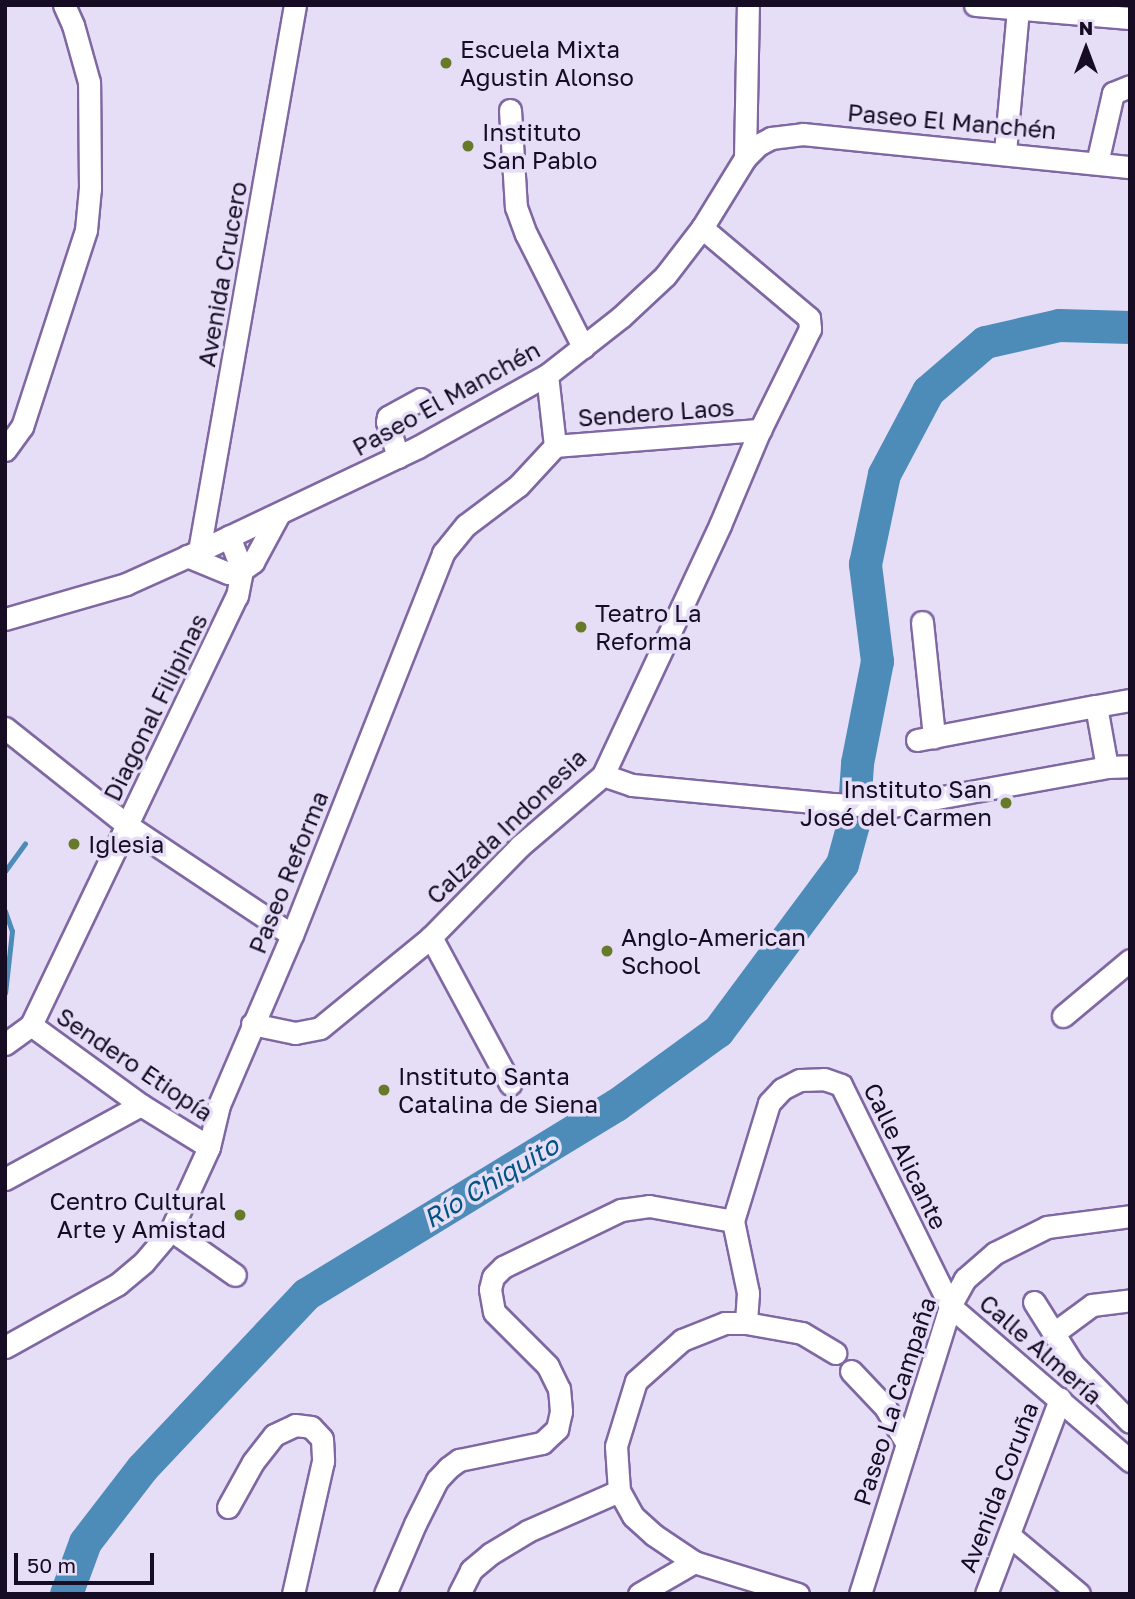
<!DOCTYPE html>
<meta charset="utf-8">
<style>
body{margin:0}
#map{position:relative;width:1135px;height:1599px;overflow:hidden;background:#e6ddf7;font-family:"Golos Text",sans-serif}
div>[style]{position:absolute}
.stream>*{height:5px;margin:-2.5px;padding:0 2.5px;transform-origin:2.5px;border-radius:2.5px;background:#4d8cb8}
.river>*{height:33px;margin:-16.5px;padding:0 16.5px;transform-origin:16.5px;border-radius:16.5px;background:#4d8cb8}
.roads{filter:drop-shadow(2px 0 #7f68a2) drop-shadow(-2px 0 #7f68a2) drop-shadow(0 2px #7f68a2) drop-shadow(0 -2px #7f68a2)}
.minor>*{height:21px;margin:-10.5px;padding:0 10.5px;transform-origin:10.5px;border-radius:10.5px;background:#fff}
.dots>*{width:19px;height:19px;translate:-50% -50%;box-sizing:border-box;border:4px solid #e6ddf7;border-radius:50%}
span{translate:-50% -50%;white-space:nowrap;text-align:center;line-height:1.15;-webkit-text-stroke:7px #e6ddf7;paint-order:stroke}
.poi-label{font-size:24px;color:#160c23}
.left{translate:0 -50%;text-align:left}
.right{translate:-100% -50%;text-align:right}
.street-label{font-size:24px;color:#160c23}
.water-label{font-size:26px;color:#025480;font-style:italic}
.frame{position:absolute;inset:0;border:7px solid #160c23;pointer-events:none}
.north{position:absolute;left:1051px;top:14px;width:70px;height:70px;-webkit-text-stroke:5px #e6ddf7;paint-order:stroke;rotate:0deg;font-size:19px;font-weight:700;line-height:28px;text-align:center;color:#160c23}
.north::after{content:'';display:block;margin:auto;width:24px;height:32px;background:#160c23;clip-path:polygon(50% 0,100% 100%,50% 72%,0 100%)}
.scale{position:absolute;left:14px;top:1553px;width:140px;height:32px;box-sizing:border-box;border:4px solid #160c23;border-top:0;padding-left:9px;font-size:21px;line-height:24px;white-space:nowrap;color:#160c23;-webkit-text-stroke:5px #e6ddf7;paint-order:stroke}
</style>
<div id="map">
<div class="stream">
<i style="left:5px;top:871px;width:34px;rotate:-54deg"></i>
<i style="left:5px;top:911px;width:21px;rotate:71deg"></i>
<i style="left:12px;top:931px;width:62px;rotate:96.4deg"></i>
</div>
<div class="river">
<i style="left:66px;top:1594px;width:55px;rotate:-69.9deg"></i>
<i style="left:85px;top:1542px;width:93px;rotate:-52.4deg"></i>
<i style="left:142px;top:1468px;width:239px;rotate:-46.7deg"></i>
<i style="left:306px;top:1294px;width:363px;rotate:-31.4deg"></i>
<i style="left:616px;top:1105px;width:126px;rotate:-36deg"></i>
<i style="left:718px;top:1031px;width:208px;rotate:-53.4deg"></i>
<i style="left:842px;top:864px;width:41px;rotate:-74.6deg"></i>
<i style="left:853px;top:824px;width:61px;rotate:-86.2deg"></i>
<i style="left:857px;top:763px;width:104px;rotate:-78.9deg"></i>
<i style="left:877px;top:661px;width:98px;rotate:-97.1deg"></i>
<i style="left:865px;top:564px;width:92px;rotate:-78.1deg"></i>
<i style="left:884px;top:474px;width:94px;rotate:-62.1deg"></i>
<i style="left:928px;top:391px;width:75px;rotate:-40.7deg"></i>
<i style="left:985px;top:342px;width:76px;rotate:-12.9deg"></i>
<i style="left:1059px;top:325px;width:71px;rotate:1.6deg"></i>
</div>
<div class="roads">
<div class="minor">
<i style="left:975px;top:5px;width:156px;rotate:4.8deg"></i>
<i style="left:510px;top:110px;width:97px;rotate:86.5deg"></i>
<i style="left:516px;top:207px;width:29px;rotate:70deg"></i>
<i style="left:526px;top:234px;width:127px;rotate:63.2deg"></i>
<i style="left:1005px;top:152px;width:143px;rotate:-84.8deg"></i>
<i style="left:745px;top:158px;width:153px;rotate:-88.9deg"></i>
<i style="left:1097px;top:163px;width:72px;rotate:-77.1deg"></i>
<i style="left:1113px;top:93px;width:18px;rotate:-22deg"></i>
<i style="left:555px;top:446px;width:206px;rotate:-4.5deg"></i>
<i style="left:5px;top:450px;width:29px;rotate:-54deg"></i>
<i style="left:22px;top:427px;width:207px;rotate:-72deg"></i>
<i style="left:86px;top:230px;width:42px;rotate:-84.6deg"></i>
<i style="left:90px;top:188px;width:106px;rotate:-90.5deg"></i>
<i style="left:89px;top:82px;width:59px;rotate:-105.7deg"></i>
<i style="left:73px;top:25px;width:22px;rotate:-114deg"></i>
<i style="left:398px;top:457px;width:37px;rotate:-107deg"></i>
<i style="left:387px;top:422px;width:5px;rotate:-79deg"></i>
<i style="left:388px;top:417px;width:37px;rotate:-29deg"></i>
<i style="left:199px;top:551px;width:554px;rotate:-80.03deg"></i>
<i style="left:187px;top:556px;width:44px;rotate:22.5deg"></i>
<i style="left:228px;top:573px;width:14px;rotate:-12deg"></i>
<i style="left:242px;top:570px;width:14px;rotate:-36deg"></i>
<i style="left:253px;top:562px;width:55px;rotate:-61.6deg"></i>
<i style="left:5px;top:619px;width:126px;rotate:-16.1deg"></i>
<i style="left:126px;top:584px;width:80px;rotate:-24.3deg"></i>
<i style="left:199px;top:551px;width:242px;rotate:-25.4deg"></i>
<i style="left:418px;top:447px;width:148px;rotate:-29.2deg"></i>
<i style="left:547px;top:375px;width:94px;rotate:-38.1deg"></i>
<i style="left:621px;top:317px;width:60px;rotate:-43deg"></i>
<i style="left:665px;top:276px;width:61px;rotate:-52.4deg"></i>
<i style="left:702px;top:228px;width:82px;rotate:-58.4deg"></i>
<i style="left:745px;top:158px;width:18px;rotate:-45deg"></i>
<i style="left:758px;top:145px;width:15px;rotate:-28deg"></i>
<i style="left:771px;top:138px;width:32px;rotate:-7deg"></i>
<i style="left:803px;top:134px;width:329px;rotate:5.8deg"></i>
<i style="left:922px;top:622px;width:116px;rotate:84deg"></i>
<i style="left:1096px;top:706px;width:35px;rotate:-10deg"></i>
<i style="left:5px;top:728px;width:156px;rotate:38.5deg"></i>
<i style="left:127px;top:825px;width:198px;rotate:33.7deg"></i>
<i style="left:917px;top:740px;width:182px;rotate:-10.8deg"></i>
<i style="left:1096px;top:706px;width:62px;rotate:79.8deg"></i>
<i style="left:603px;top:775px;width:31px;rotate:19deg"></i>
<i style="left:632px;top:785px;width:201px;rotate:5.4deg"></i>
<i style="left:832px;top:804px;width:61px;rotate:1.9deg"></i>
<i style="left:893px;top:806px;width:218px;rotate:-10.3deg"></i>
<i style="left:1107px;top:767px;width:23px;rotate:-2deg"></i>
<i style="left:431px;top:937px;width:167px;rotate:61.7deg"></i>
<i style="left:1063px;top:1016px;width:87px;rotate:-39.9deg"></i>
<i style="left:252px;top:1024px;width:44px;rotate:11.8deg"></i>
<i style="left:295px;top:1033px;width:25px;rotate:-11deg"></i>
<i style="left:320px;top:1028px;width:144px;rotate:-39.3deg"></i>
<i style="left:431px;top:937px;width:127px;rotate:-45.6deg"></i>
<i style="left:520px;top:846px;width:109px;rotate:-40.5deg"></i>
<i style="left:603px;top:775px;width:276px;rotate:-64.9deg"></i>
<i style="left:720px;top:525px;width:103px;rotate:-67.2deg"></i>
<i style="left:760px;top:430px;width:113px;rotate:-63.7deg"></i>
<i style="left:810px;top:329px;width:11px;rotate:-95deg"></i>
<i style="left:809px;top:318px;width:140px;rotate:-139.9deg"></i>
<i style="left:31px;top:1025px;width:136px;rotate:36deg"></i>
<i style="left:141px;top:1105px;width:80px;rotate:31.7deg"></i>
<i style="left:5px;top:1044px;width:32px;rotate:-36deg"></i>
<i style="left:31px;top:1025px;width:476px;rotate:-64.4deg"></i>
<i style="left:237px;top:596px;width:26px;rotate:-79deg"></i>
<i style="left:242px;top:570px;width:36px;rotate:-111deg"></i>
<i style="left:5px;top:1179px;width:155px;rotate:-28.6deg"></i>
<i style="left:733px;top:1221px;width:74px;rotate:78.2deg"></i>
<i style="left:748px;top:1293px;width:30px;rotate:94deg"></i>
<i style="left:171px;top:1230px;width:78px;rotate:35.1deg"></i>
<i style="left:1034px;top:1302px;width:73px;rotate:57.8deg"></i>
<i style="left:1073px;top:1364px;width:81px;rotate:45.5deg"></i>
<i style="left:1054px;top:1333px;width:47px;rotate:-36.4deg"></i>
<i style="left:1092px;top:1305px;width:38px;rotate:-7deg"></i>
<i style="left:5px;top:1347px;width:129px;rotate:-29.1deg"></i>
<i style="left:118px;top:1284px;width:34px;rotate:-40deg"></i>
<i style="left:144px;top:1262px;width:42px;rotate:-49.8deg"></i>
<i style="left:171px;top:1230px;width:91px;rotate:-65.4deg"></i>
<i style="left:209px;top:1147px;width:43px;rotate:-76.6deg"></i>
<i style="left:219px;top:1105px;width:185px;rotate:-66.8deg"></i>
<i style="left:292px;top:935px;width:411px;rotate:-68.4deg"></i>
<i style="left:443px;top:553px;width:36px;rotate:-51deg"></i>
<i style="left:466px;top:525px;width:65px;rotate:-36.9deg"></i>
<i style="left:518px;top:486px;width:54px;rotate:-47.2deg"></i>
<i style="left:555px;top:446px;width:71px;rotate:-96.4deg"></i>
<i style="left:851px;top:1371px;width:50px;rotate:46.6deg"></i>
<i style="left:885px;top:1407px;width:43px;rotate:59.3deg"></i>
<i style="left:228px;top:1507px;width:51px;rotate:-60.9deg"></i>
<i style="left:253px;top:1462px;width:34px;rotate:-52deg"></i>
<i style="left:274px;top:1435px;width:23px;rotate:-25deg"></i>
<i style="left:295px;top:1425px;width:16px;rotate:7deg"></i>
<i style="left:311px;top:1427px;width:16px;rotate:47deg"></i>
<i style="left:322px;top:1439px;width:22px;rotate:87deg"></i>
<i style="left:323px;top:1461px;width:136px;rotate:102.7deg"></i>
<i style="left:1010px;top:1536px;width:90px;rotate:40deg"></i>
<i style="left:385px;top:1594px;width:76px;rotate:-66.8deg"></i>
<i style="left:415px;top:1524px;width:49px;rotate:-63.4deg"></i>
<i style="left:437px;top:1480px;width:16px;rotate:-47deg"></i>
<i style="left:448px;top:1468px;width:14px;rotate:-36deg"></i>
<i style="left:459px;top:1460px;width:85px;rotate:-11.6deg"></i>
<i style="left:542px;top:1443px;width:21px;rotate:-43deg"></i>
<i style="left:557px;top:1429px;width:18px;rotate:-77deg"></i>
<i style="left:561px;top:1411px;width:22px;rotate:-95deg"></i>
<i style="left:559px;top:1389px;width:25px;rotate:-116deg"></i>
<i style="left:548px;top:1366px;width:76px;rotate:-135deg"></i>
<i style="left:494px;top:1312px;width:23px;rotate:-100deg"></i>
<i style="left:490px;top:1289px;width:12px;rotate:-76deg"></i>
<i style="left:493px;top:1277px;width:14px;rotate:-45deg"></i>
<i style="left:503px;top:1267px;width:131px;rotate:-25.8deg"></i>
<i style="left:621px;top:1210px;width:28px;rotate:-8deg"></i>
<i style="left:649px;top:1206px;width:85px;rotate:10.1deg"></i>
<i style="left:733px;top:1221px;width:123px;rotate:-73deg"></i>
<i style="left:769px;top:1103px;width:19px;rotate:-47deg"></i>
<i style="left:782px;top:1089px;width:20px;rotate:-27deg"></i>
<i style="left:800px;top:1080px;width:24px;rotate:-2deg"></i>
<i style="left:824px;top:1079px;width:18px;rotate:19deg"></i>
<i style="left:841px;top:1085px;width:246px;rotate:63.7deg"></i>
<i style="left:950px;top:1306px;width:238px;rotate:40.7deg"></i>
<i style="left:459px;top:1594px;width:27px;rotate:-63deg"></i>
<i style="left:471px;top:1570px;width:25px;rotate:-40deg"></i>
<i style="left:490px;top:1554px;width:44px;rotate:-31.2deg"></i>
<i style="left:528px;top:1531px;width:99px;rotate:-23.7deg"></i>
<i style="left:639px;top:1594px;width:64px;rotate:-30.2deg"></i>
<i style="left:798px;top:1594px;width:109px;rotate:-162.9deg"></i>
<i style="left:694px;top:1562px;width:48px;rotate:-146deg"></i>
<i style="left:654px;top:1535px;width:28px;rotate:-138deg"></i>
<i style="left:633px;top:1516px;width:29px;rotate:-119deg"></i>
<i style="left:619px;top:1491px;width:45px;rotate:-93.8deg"></i>
<i style="left:616px;top:1446px;width:68px;rotate:-72.9deg"></i>
<i style="left:636px;top:1381px;width:62px;rotate:-41.7deg"></i>
<i style="left:682px;top:1340px;width:46px;rotate:-21.6deg"></i>
<i style="left:725px;top:1323px;width:21px"></i>
<i style="left:746px;top:1323px;width:57px;rotate:10.1deg"></i>
<i style="left:802px;top:1333px;width:39px;rotate:31deg"></i>
<i style="left:860px;top:1594px;width:302px;rotate:-72.6deg"></i>
<i style="left:950px;top:1306px;width:31px;rotate:-61deg"></i>
<i style="left:965px;top:1279px;width:40px;rotate:-41deg"></i>
<i style="left:995px;top:1253px;width:58px;rotate:-26.6deg"></i>
<i style="left:1047px;top:1227px;width:84px;rotate:-7.5deg"></i>
<i style="left:986px;top:1594px;width:209px;rotate:-69.2deg"></i>
</div>
</div>
<div class="dots">
<i style="left:446px;top:63px;background:#677a2a"></i>
<i style="left:468px;top:146px;background:#677a2a"></i>
<i style="left:581px;top:627px;background:#677a2a"></i>
<i style="left:1006px;top:803px;background:#677a2a"></i>
<i style="left:74px;top:844px;background:#677a2a"></i>
<i style="left:607px;top:951px;background:#677a2a"></i>
<i style="left:384px;top:1090px;background:#677a2a"></i>
<i style="left:240px;top:1215px;background:#677a2a"></i>
</div>
<div class="poi-label">
<span class="left" style="left:460px;top:63px">Escuela Mixta<br>Agustin Alonso</span>
<span class="left" style="left:482px;top:146px">Instituto<br>San Pablo</span>
<span class="left" style="left:595px;top:627px">Teatro La<br>Reforma</span>
<span class="right" style="left:992px;top:803px">Instituto San<br>José del Carmen</span>
<span class="left" style="left:88px;top:844px">Iglesia</span>
<span class="left" style="left:621px;top:951px">Anglo-American<br>School</span>
<span class="left" style="left:398px;top:1090px">Instituto Santa<br>Catalina de Siena</span>
<span class="right" style="left:226px;top:1215px">Centro Cultural<br>Arte y Amistad</span>
</div>
<div class="street-label">
<span style="left:952px;top:121px;rotate:5deg">Paseo El Manchén</span>
<span style="left:222px;top:274px;rotate:-80deg">Avenida Crucero</span>
<span style="left:446px;top:398px;rotate:-29deg">Paseo El Manchén</span>
<span style="left:656px;top:412px;rotate:-4deg">Sendero Laos</span>
<span style="left:155px;top:707px;rotate:-64deg">Diagonal Filipinas</span>
<span style="left:506px;top:826px;rotate:-44deg">Calzada Indonesia</span>
<span style="left:288px;top:872px;rotate:-68deg">Paseo Reforma</span>
<span style="left:135px;top:1064px;rotate:34deg">Sendero Etiopía</span>
<span style="left:906px;top:1156px;rotate:64deg">Calle Alicante</span>
<span style="left:1041px;top:1349px;rotate:41deg">Calle Almería</span>
<span style="left:894px;top:1401px;rotate:-72deg">Paseo La Campaña</span>
<span style="left:998px;top:1487px;rotate:-69deg">Avenida Coruña</span>
</div>
<div class="water-label">
<span style="left:491px;top:1182px;rotate:-31deg">Río Chiquito</span>
</div>
<div class="frame"></div>
<div class="north">N</div>
<div class="scale">50 m</div>
</div>
